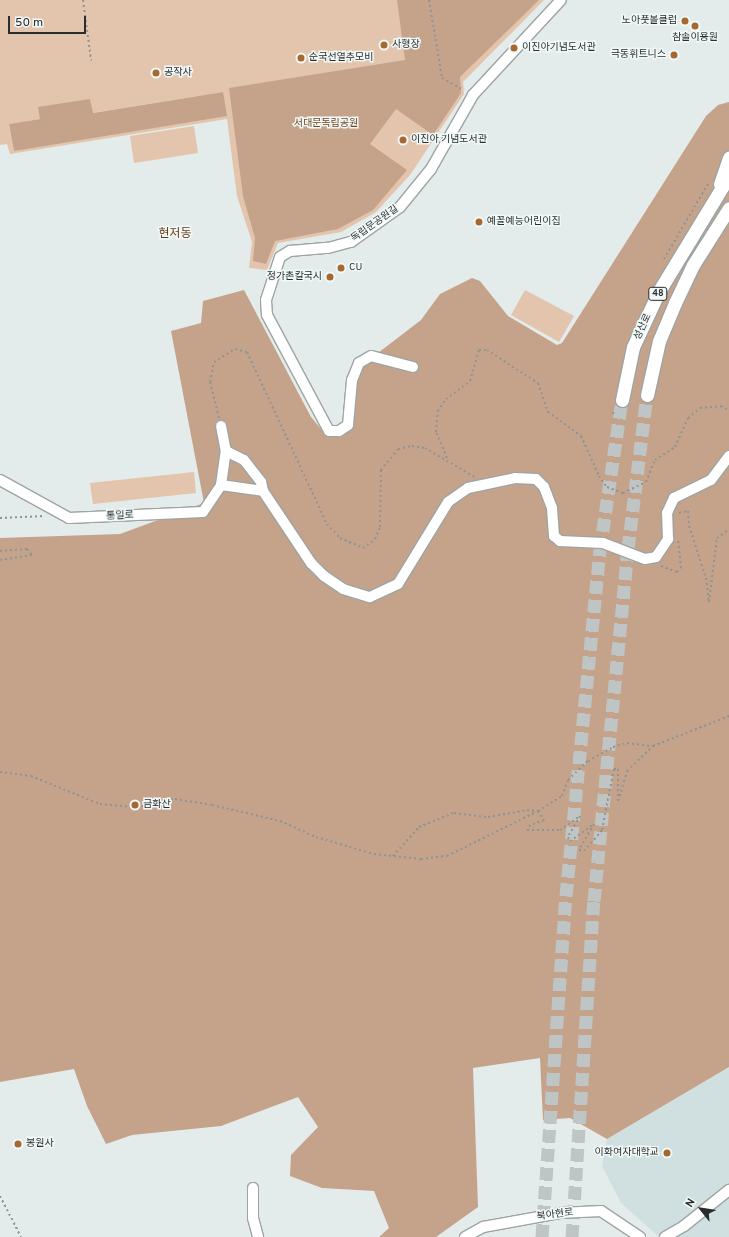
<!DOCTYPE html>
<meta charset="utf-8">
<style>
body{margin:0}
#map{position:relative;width:729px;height:1237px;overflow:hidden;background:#e4ebeb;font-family:Overpass,"Noto Sans KR",sans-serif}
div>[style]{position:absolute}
.built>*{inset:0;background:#d0e0e0}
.green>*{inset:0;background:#e3c4ac}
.forest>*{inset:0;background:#c5a38a}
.major-tunnel>*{height:13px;margin-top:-6.5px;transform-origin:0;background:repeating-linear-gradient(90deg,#bfc5c5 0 13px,transparent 0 19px)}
.path>*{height:2px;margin-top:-1px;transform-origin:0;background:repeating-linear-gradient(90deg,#8e9393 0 2px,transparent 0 5px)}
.roads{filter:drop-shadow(1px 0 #9da4a4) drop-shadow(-1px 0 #9da4a4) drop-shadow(0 1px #9da4a4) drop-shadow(0 -1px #9da4a4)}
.minor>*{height:10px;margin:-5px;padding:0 5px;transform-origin:5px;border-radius:5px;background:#fff}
.major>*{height:13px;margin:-6.5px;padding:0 6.5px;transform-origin:6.5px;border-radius:6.5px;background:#fff}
.dots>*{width:11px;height:11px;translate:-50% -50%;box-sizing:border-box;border:2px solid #f1f8f8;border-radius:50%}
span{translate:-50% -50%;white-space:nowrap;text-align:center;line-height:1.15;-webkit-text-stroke:3px #f1f8f8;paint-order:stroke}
.shield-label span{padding:1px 3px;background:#f1f8f8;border:1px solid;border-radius:3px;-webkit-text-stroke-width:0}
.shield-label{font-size:9px;color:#2b2d2d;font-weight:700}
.poi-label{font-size:10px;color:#2b2d2d}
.right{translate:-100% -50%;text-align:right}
.left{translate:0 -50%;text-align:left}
.park-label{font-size:10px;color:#73461e}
.street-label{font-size:10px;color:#2b2d2d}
.quarter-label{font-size:12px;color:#683d16}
.north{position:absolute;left:681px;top:1189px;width:40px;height:40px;-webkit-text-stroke:3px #f1f8f8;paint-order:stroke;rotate:300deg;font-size:11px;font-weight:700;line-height:16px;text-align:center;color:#2b2d2d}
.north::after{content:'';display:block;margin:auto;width:14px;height:18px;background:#2b2d2d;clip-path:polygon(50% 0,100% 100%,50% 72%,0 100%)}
.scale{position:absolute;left:8px;top:16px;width:78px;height:18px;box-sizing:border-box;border:2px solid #2b2d2d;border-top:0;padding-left:5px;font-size:12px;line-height:14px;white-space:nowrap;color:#2b2d2d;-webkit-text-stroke:3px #f1f8f8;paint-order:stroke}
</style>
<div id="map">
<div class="built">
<i style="clip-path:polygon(729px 1067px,729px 1237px,659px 1237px,621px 1203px,602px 1166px,607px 1139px)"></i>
</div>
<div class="green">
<i style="clip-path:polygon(evenodd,0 0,544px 0,463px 82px,464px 94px,410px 175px,376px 212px,341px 232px,278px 243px,267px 270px,249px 268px,252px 242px,237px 196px,227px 119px,10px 154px,7px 144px,0 145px,0 0,223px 92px,14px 151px,9px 124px,40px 119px,90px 99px,92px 113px,223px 92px)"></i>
<i style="clip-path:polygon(194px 126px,198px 153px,134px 163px,130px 136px)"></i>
<i style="clip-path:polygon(525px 290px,574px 316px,559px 342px,511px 315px)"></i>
<i style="clip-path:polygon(194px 472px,196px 493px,93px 504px,90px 483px)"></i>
</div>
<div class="forest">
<i style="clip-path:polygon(397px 0,539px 0,460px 77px,461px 93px,433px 135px,396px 109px,370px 144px,407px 170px,373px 210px,338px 229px,275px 241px,266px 264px,253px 261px,255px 238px,243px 196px,229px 88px,405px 60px)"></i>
<i style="clip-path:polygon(223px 92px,227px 116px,14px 151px,9px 124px,40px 119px,38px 107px,90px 99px,93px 113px)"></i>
<i style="clip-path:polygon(729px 102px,729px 1067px,607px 1139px,570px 1118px,543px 1120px,540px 1058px,473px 1068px,478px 1207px,436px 1237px,379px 1237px,389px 1228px,374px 1191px,322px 1188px,290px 1176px,291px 1155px,318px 1127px,298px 1097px,221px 1126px,132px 1135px,106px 1144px,87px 1106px,74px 1069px,0 1082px,0 538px,120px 534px,204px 503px,171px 331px,201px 323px,203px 301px,244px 290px,311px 417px,327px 436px,337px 437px,352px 426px,355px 380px,361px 366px,421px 320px,440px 294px,472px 278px,480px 281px,508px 316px,557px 345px,562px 343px,706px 116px,718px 105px)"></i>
</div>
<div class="major-tunnel">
<i style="left:542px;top:1237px;width:342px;rotate:-86deg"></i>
<i style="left:566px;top:896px;width:348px;rotate:-84.4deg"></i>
<i style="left:600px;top:550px;width:152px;rotate:-81.7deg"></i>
<i style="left:572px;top:1237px;width:337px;rotate:-86.3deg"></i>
<i style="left:594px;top:901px;width:354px;rotate:-84.5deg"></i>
<i style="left:628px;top:549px;width:155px;rotate:-83deg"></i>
</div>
<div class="path">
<i style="left:83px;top:0;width:61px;rotate:82.4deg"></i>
<i style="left:429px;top:0;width:79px;rotate:80.5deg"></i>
<i style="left:442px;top:78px;width:25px;rotate:29deg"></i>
<i style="left:664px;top:259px;width:89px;rotate:-59.7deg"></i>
<i style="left:613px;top:414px;width:5px;rotate:-79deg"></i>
<i style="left:219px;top:418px;width:37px;rotate:-104deg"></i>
<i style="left:210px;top:382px;width:20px;rotate:-79deg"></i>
<i style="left:214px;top:362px;width:25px;rotate:-32deg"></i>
<i style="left:235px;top:349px;width:12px;rotate:14deg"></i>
<i style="left:247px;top:352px;width:190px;rotate:65.1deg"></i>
<i style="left:327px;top:524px;width:19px;rotate:47deg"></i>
<i style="left:340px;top:538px;width:25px;rotate:23deg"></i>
<i style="left:363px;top:548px;width:15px;rotate:-37deg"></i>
<i style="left:375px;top:539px;width:13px;rotate:-67deg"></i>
<i style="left:380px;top:527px;width:57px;rotate:-89deg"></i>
<i style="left:381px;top:470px;width:27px;rotate:-51deg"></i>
<i style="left:398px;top:449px;width:14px;rotate:-12deg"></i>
<i style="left:412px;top:446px;width:13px;rotate:9deg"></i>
<i style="left:425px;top:448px;width:58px;rotate:30.1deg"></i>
<i style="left:447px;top:458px;width:28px;rotate:-113deg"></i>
<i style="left:436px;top:432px;width:21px;rotate:-85deg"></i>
<i style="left:438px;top:411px;width:14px;rotate:-56deg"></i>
<i style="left:446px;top:399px;width:30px;rotate:-37deg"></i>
<i style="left:470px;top:381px;width:32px;rotate:-74deg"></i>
<i style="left:479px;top:350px;width:8px"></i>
<i style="left:487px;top:350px;width:61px;rotate:32.9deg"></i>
<i style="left:538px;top:383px;width:31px;rotate:71deg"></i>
<i style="left:548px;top:412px;width:41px;rotate:36deg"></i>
<i style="left:581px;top:436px;width:44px;rotate:65.8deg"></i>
<i style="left:599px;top:476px;width:14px;rotate:54deg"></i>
<i style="left:607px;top:487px;width:17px;rotate:21deg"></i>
<i style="left:623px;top:493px;width:25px;rotate:-26deg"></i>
<i style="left:646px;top:482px;width:24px;rotate:-68deg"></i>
<i style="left:655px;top:460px;width:24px;rotate:-33deg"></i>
<i style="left:675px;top:447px;width:32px;rotate:-66deg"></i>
<i style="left:688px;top:418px;width:16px;rotate:-40deg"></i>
<i style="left:700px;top:408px;width:21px;rotate:-5deg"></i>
<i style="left:721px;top:406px;width:9px;rotate:32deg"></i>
<i style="left:679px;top:513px;width:9px;rotate:-13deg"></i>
<i style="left:688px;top:511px;width:15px;rotate:86deg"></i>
<i style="left:689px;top:526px;width:55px;rotate:71.9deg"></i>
<i style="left:706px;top:578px;width:24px;rotate:83deg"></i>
<i style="left:709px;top:602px;width:64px;rotate:-82.9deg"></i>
<i style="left:717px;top:538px;width:15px;rotate:-37deg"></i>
<i style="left:0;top:518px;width:45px;rotate:-2.5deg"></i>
<i style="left:0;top:551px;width:27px;rotate:-4deg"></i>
<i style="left:27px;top:549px;width:8px;rotate:50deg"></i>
<i style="left:32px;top:555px;width:32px;rotate:171deg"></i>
<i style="left:661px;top:566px;width:17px;rotate:21deg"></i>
<i style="left:677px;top:572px;width:6px;rotate:-45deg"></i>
<i style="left:681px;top:568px;width:30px;rotate:-96deg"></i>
<i style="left:0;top:772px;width:31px;rotate:7deg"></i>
<i style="left:31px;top:776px;width:74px;rotate:22.1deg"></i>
<i style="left:100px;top:804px;width:37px;rotate:5deg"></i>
<i style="left:137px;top:807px;width:39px;rotate:-12deg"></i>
<i style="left:175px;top:799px;width:37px;rotate:9deg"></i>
<i style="left:212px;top:805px;width:70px;rotate:13.2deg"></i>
<i style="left:280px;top:821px;width:39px;rotate:24deg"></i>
<i style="left:316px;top:837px;width:60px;rotate:16.3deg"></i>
<i style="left:374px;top:854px;width:47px;rotate:6.1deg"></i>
<i style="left:421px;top:859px;width:26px;rotate:-7deg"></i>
<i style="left:447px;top:856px;width:102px;rotate:-26.3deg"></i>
<i style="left:538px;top:811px;width:28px;rotate:-32deg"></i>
<i style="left:562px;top:796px;width:17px;rotate:-69deg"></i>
<i style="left:568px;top:780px;width:28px;rotate:-44deg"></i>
<i style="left:588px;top:761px;width:29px;rotate:-29deg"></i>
<i style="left:613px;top:747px;width:15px;rotate:-16deg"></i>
<i style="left:627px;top:743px;width:26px;rotate:7deg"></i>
<i style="left:653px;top:746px;width:82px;rotate:-21.5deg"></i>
<i style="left:393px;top:856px;width:39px;rotate:-48deg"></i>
<i style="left:419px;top:827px;width:38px;rotate:-22deg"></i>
<i style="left:454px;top:813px;width:34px;rotate:7deg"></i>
<i style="left:488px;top:817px;width:40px;rotate:-10deg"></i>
<i style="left:527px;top:810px;width:11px;rotate:5deg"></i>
<i style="left:538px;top:811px;width:11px;rotate:56deg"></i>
<i style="left:544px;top:820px;width:15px;rotate:160deg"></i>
<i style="left:530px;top:825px;width:6px;rotate:121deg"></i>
<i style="left:527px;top:830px;width:33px"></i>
<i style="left:560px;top:830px;width:24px;rotate:-35deg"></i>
<i style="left:580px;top:816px;width:24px;rotate:120deg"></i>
<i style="left:568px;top:837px;width:4px;rotate:63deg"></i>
<i style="left:570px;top:841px;width:29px;rotate:-35deg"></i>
<i style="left:594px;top:824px;width:30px;rotate:120deg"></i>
<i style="left:579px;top:850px;width:5px;rotate:11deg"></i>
<i style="left:584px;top:851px;width:28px;rotate:-49deg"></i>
<i style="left:602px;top:830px;width:62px;rotate:-78.9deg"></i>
<i style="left:614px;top:769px;width:4px"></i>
<i style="left:618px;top:769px;width:32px;rotate:90deg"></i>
<i style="left:618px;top:801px;width:31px;rotate:-73deg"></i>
<i style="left:627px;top:771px;width:36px;rotate:-44deg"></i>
<i style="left:0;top:1196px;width:46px;rotate:62.9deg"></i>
</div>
<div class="roads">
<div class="minor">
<i style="left:413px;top:367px;width:43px;rotate:-165.3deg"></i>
<i style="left:371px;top:356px;width:14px;rotate:150deg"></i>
<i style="left:359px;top:363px;width:18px;rotate:112deg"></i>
<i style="left:352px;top:380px;width:45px;rotate:95.1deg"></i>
<i style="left:348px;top:425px;width:11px;rotate:146deg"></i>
<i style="left:339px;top:431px;width:10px;rotate:180deg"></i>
<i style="left:329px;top:431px;width:132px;rotate:-118.1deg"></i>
<i style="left:267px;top:315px;width:15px;rotate:-94deg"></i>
<i style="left:266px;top:300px;width:45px;rotate:-72deg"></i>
<i style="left:280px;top:257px;width:12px;rotate:-31deg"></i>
<i style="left:290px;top:251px;width:38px;rotate:-5deg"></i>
<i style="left:328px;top:248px;width:24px;rotate:-15deg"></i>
<i style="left:351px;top:242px;width:60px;rotate:-35.5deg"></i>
<i style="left:400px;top:207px;width:49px;rotate:-50.8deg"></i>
<i style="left:431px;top:169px;width:85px;rotate:-60.4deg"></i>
<i style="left:473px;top:95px;width:129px;rotate:-47.2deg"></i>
<i style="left:221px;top:426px;width:25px;rotate:79deg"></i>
<i style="left:0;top:480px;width:79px;rotate:28.8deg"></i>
<i style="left:69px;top:518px;width:134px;rotate:-2.6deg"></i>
<i style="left:203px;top:512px;width:32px;rotate:-56deg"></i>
<i style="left:221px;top:485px;width:42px;rotate:8.1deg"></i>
<i style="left:263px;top:491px;width:87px;rotate:56.3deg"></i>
<i style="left:311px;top:563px;width:18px;rotate:45deg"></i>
<i style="left:324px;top:576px;width:23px;rotate:34deg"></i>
<i style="left:343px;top:589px;width:28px;rotate:17deg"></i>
<i style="left:370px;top:597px;width:31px;rotate:-25deg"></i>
<i style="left:398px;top:584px;width:96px;rotate:-58.6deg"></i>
<i style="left:448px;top:502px;width:24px;rotate:-35deg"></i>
<i style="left:468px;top:488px;width:48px;rotate:-12deg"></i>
<i style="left:515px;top:478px;width:21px;rotate:3deg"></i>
<i style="left:536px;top:479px;width:11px;rotate:45deg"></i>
<i style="left:544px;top:487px;width:22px;rotate:69deg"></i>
<i style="left:552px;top:508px;width:28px;rotate:86deg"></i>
<i style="left:554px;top:536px;width:8px;rotate:40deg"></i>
<i style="left:560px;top:541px;width:43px;rotate:2.7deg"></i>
<i style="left:603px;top:543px;width:45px;rotate:20.9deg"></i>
<i style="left:645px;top:559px;width:11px;rotate:-10deg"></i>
<i style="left:656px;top:557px;width:22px;rotate:-56deg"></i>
<i style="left:668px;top:539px;width:26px;rotate:-92deg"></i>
<i style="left:667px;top:513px;width:17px;rotate:-65deg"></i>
<i style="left:674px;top:498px;width:41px;rotate:-25.9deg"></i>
<i style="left:711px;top:480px;width:30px;rotate:-53deg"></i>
<i style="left:221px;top:485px;width:34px;rotate:-82deg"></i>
<i style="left:226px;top:451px;width:20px;rotate:27deg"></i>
<i style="left:244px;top:460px;width:28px;rotate:52deg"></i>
<i style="left:261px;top:482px;width:9px;rotate:77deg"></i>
<i style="left:253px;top:1188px;width:30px;rotate:90deg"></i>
<i style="left:253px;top:1218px;width:20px;rotate:75deg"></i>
<i style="left:465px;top:1237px;width:21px;rotate:-29deg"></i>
<i style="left:483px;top:1227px;width:78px;rotate:-10.3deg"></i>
<i style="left:560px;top:1213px;width:41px;rotate:-2.8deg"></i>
<i style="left:601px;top:1211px;width:47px;rotate:33.7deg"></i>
<i style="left:665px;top:1237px;width:22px;rotate:-30deg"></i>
<i style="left:684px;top:1226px;width:58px;rotate:-38.7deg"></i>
</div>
<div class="major">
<i style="left:720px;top:184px;width:28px;rotate:-71deg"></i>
<i style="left:647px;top:395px;width:55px;rotate:-77.5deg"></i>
<i style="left:659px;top:341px;width:41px;rotate:-67.2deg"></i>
<i style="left:675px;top:303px;width:42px;rotate:-64.7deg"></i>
<i style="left:693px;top:265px;width:67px;rotate:-57.7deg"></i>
<i style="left:622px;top:400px;width:54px;rotate:-78.3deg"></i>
<i style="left:633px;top:347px;width:62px;rotate:-65.1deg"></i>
<i style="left:659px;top:291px;width:135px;rotate:-58.7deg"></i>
</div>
</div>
<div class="dots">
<i style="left:685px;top:21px;background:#a7682f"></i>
<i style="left:695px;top:26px;background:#a7682f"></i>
<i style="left:384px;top:45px;background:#a7682f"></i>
<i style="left:514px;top:48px;background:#a7682f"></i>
<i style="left:674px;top:55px;background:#a7682f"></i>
<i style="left:301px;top:58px;background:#a7682f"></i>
<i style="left:156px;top:73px;background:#a7682f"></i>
<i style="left:403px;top:140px;background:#a7682f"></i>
<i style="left:479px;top:222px;background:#a7682f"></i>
<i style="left:341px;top:268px;background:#a7682f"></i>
<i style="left:330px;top:277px;background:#a7682f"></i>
<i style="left:135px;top:805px;background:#a7682f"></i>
<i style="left:18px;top:1144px;background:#a7682f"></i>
<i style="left:667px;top:1153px;background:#a7682f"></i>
</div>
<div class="shield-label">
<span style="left:658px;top:294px">48</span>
</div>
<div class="poi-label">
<span class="right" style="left:677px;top:21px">노아풋볼클럽</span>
<span style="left:695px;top:38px">참솔이용원</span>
<span class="left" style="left:392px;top:45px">사형장</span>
<span class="left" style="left:522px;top:48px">이진아기념도서관</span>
<span class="right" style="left:666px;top:55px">극동휘트니스</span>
<span class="left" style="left:309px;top:58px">순국선열추모비</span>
<span class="left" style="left:164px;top:73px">공작사</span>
<span class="left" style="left:411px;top:140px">이진아 기념도서관</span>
<span class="left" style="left:487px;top:222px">예꼴예능어린이집</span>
<span class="left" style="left:349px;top:268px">CU</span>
<span class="right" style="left:322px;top:277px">정가촌칼국시</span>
<span class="left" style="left:143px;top:805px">금화산</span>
<span class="left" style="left:26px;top:1144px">봉원사</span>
<span class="right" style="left:659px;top:1153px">이화여자대학교</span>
</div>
<div class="park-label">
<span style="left:326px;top:124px">서대문독립공원</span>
</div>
<div class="street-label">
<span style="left:375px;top:224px;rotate:-35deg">독립문공원길</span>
<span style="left:643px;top:327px;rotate:-65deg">성산로</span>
<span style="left:120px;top:516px;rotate:-3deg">통일로</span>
<span style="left:555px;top:1215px;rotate:-7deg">북아현로</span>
</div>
<div class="quarter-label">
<span style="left:175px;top:235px">현저동</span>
</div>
<div class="north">N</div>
<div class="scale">50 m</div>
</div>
